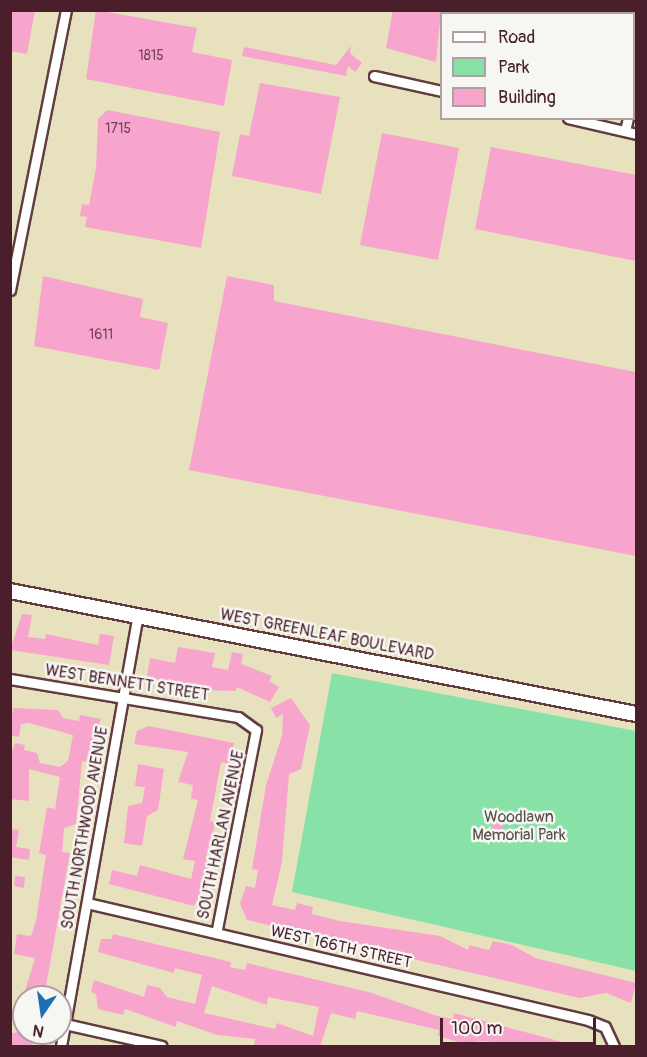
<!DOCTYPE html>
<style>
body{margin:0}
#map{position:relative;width:647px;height:1057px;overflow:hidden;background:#e8e1be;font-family:Pangolin,sans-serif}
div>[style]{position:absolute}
.green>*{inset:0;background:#88e1a7}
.building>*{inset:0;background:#f7a5cd}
.roads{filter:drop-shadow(2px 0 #623c41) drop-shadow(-2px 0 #623c41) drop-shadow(0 2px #623c41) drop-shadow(0 -2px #623c41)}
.street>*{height:9px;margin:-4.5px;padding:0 4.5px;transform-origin:4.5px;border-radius:4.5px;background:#fff}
.secondary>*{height:14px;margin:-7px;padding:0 7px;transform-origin:7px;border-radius:7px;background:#fff}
span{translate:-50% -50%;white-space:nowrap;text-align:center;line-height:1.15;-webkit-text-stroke:5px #f6f6f2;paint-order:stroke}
.number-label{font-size:14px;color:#754054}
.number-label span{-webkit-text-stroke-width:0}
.street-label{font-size:16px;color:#4a1f2b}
.park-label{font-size:16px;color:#5a504a}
.frame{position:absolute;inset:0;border:12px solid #4a1f2b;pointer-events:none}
.legend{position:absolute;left:440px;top:12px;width:195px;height:108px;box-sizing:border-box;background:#f6f6f2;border:2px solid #b1a0a2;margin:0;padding:8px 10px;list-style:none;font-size:18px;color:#4a1f2b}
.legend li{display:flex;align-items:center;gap:12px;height:30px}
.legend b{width:30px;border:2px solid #b1a0a2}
.north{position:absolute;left:12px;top:985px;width:60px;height:60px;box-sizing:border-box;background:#f6f6f2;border:2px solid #b1a0a2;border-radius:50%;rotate:193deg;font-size:16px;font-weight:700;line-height:24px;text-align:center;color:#4a1f2b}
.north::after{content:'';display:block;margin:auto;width:21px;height:27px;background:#1f6fb2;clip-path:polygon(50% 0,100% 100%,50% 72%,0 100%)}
.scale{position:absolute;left:440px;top:1018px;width:156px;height:27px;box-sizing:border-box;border:3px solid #4a1f2b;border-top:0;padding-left:8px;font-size:18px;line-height:21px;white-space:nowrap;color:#4a1f2b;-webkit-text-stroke:4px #f6f6f2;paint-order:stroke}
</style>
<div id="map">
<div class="green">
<i style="clip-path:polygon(332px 673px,636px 731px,636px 971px,292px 892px)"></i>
</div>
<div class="building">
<i style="clip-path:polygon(10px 10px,35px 10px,27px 54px,10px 51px)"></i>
<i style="clip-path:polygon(96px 10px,197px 28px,192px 52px,232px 60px,224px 106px,86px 79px)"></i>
<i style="clip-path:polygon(393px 10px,441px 10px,436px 62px,386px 48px)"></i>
<i style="clip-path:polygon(351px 46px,350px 53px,362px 63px,355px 72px,348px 66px,346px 76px,242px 56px,244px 47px,336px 65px)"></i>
<i style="clip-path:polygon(260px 83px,340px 97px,321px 194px,232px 176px,240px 134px,249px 136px)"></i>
<i style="clip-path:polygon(107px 110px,220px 132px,201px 248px,85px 227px,87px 217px,80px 216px,82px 204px,89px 205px,96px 168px,98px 119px)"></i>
<i style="clip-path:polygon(382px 133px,459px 148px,438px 260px,360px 245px)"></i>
<i style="clip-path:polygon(491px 147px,636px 175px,636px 261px,475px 229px)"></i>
<i style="clip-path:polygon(43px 276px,143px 299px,140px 317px,168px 323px,159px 370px,34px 346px)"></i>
<i style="clip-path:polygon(227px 276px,274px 285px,274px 301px,636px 372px,636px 556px,189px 470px)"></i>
<i style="clip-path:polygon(22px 614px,32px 615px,28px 637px,45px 639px,46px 634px,98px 645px,100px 634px,114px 636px,109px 665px,10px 650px)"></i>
<i style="clip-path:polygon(178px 647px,215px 653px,212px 667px,228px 670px,232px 652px,243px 654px,241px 664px,272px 676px,269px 681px,279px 687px,270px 702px,237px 687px,236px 691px,203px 690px,147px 677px,150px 658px,175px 663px)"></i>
<i style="clip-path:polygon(291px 698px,310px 725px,301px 769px,289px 774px,282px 862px,272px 905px,295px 910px,297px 903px,313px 907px,312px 914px,340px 921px,440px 936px,468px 950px,469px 945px,489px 950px,493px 941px,512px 945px,535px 958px,636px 983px,631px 1003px,606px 993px,579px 998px,247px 920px,240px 904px,246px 886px,255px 888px,258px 870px,252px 869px,266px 785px,282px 736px,283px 714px,276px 718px,271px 708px)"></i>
<i style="clip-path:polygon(13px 708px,58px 710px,63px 718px,79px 721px,80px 715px,101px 719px,86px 762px,82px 761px,76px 824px,64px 828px,62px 852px,70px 853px,44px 997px,23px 997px,35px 958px,14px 954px,17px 934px,31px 936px,36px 921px,46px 855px,39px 853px,43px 831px,47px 807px,55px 809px,60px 777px,29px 769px,29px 801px,10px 799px,10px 758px,15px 743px,25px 745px,24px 750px,37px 753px,40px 763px,60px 767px,68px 761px,73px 735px,29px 723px,21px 724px,19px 737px,10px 735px)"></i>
<i style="clip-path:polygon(149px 726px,234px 743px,230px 764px,221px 762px,210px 821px,216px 822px,206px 857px,210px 873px,207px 893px,201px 892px,194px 906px,109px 884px,112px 870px,137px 876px,140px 865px,191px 879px,195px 861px,183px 859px,198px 800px,191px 799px,193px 785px,178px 782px,188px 752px,134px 744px,137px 731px)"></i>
<i style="clip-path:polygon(138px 764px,164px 769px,158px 810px,147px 816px,142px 846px,124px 843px,128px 806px,142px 803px,145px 787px,135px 786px)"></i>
<i style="clip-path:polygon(495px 811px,506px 813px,502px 831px,491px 828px)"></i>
<i style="clip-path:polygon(10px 829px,19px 830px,16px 847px,30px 849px,29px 860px,10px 857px)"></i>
<i style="clip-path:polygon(15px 876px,25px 877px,24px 888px,14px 886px)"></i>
<i style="clip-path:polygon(evenodd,113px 934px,231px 962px,230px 967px,245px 970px,247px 963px,372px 993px,437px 1016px,453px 1019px,454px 1013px,581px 1047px,477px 1041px,476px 1047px,438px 1036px,439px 1030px,357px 1011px,355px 1019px,331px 1013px,320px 1047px,254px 1047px,255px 1039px,217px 1035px,177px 1021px,176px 1027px,125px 1009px,123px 1015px,98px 1009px,96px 994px,91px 992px,94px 980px,144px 997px,147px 985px,160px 988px,167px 997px,195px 1004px,202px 975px,175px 968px,174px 973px,98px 952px,101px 939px,112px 939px,113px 934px,212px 986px,267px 1005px,268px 997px,319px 1007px,313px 1036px,277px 1023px,275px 1029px,204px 1013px,212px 986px)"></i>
<i style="clip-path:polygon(17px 1032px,34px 1035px,32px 1047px,10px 1047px,10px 1034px)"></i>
</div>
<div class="roads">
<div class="street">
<i style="left:374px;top:76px;width:70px;rotate:12.4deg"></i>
<i style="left:634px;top:90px;width:15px;rotate:-82deg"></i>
<i style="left:568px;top:118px;width:70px;rotate:13.2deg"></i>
<i style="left:625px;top:131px;width:13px;rotate:-77deg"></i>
<i style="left:10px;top:290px;width:286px;rotate:-78.7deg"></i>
<i style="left:10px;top:679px;width:231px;rotate:9.5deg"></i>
<i style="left:238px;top:717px;width:22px;rotate:36deg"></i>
<i style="left:256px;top:730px;width:207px;rotate:101.1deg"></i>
<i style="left:87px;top:903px;width:514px;rotate:13.14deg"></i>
<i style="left:588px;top:1020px;width:18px;rotate:22deg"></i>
<i style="left:605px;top:1027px;width:21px;rotate:65deg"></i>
<i style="left:65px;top:1024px;width:99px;rotate:12.8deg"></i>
<i style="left:61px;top:1046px;width:438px;rotate:-79.9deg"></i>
</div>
<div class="secondary">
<i style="left:10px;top:591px;width:638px;rotate:11.12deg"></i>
</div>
</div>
<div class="number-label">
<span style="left:151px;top:56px">1815</span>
<span style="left:118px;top:129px">1715</span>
<span style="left:101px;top:335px">1611</span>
</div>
<div class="street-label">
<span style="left:327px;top:635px;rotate:11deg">WEST GREENLEAF BOULEVARD</span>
<span style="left:127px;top:683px;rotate:9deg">WEST BENNETT STREET</span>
<span style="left:85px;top:828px;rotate:-80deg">SOUTH NORTHWOOD AVENUE</span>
<span style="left:221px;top:835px;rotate:-78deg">SOUTH HARLAN AVENUE</span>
<span style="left:341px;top:947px;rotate:13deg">WEST 166TH STREET</span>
</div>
<div class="park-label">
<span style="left:519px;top:826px">Woodlawn<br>Memorial Park</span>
</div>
<div class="frame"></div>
<ul class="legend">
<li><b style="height:8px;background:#fff"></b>Road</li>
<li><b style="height:16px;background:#88e1a7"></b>Park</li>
<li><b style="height:16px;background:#f7a5cd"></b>Building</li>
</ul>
<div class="north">N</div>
<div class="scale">100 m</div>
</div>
